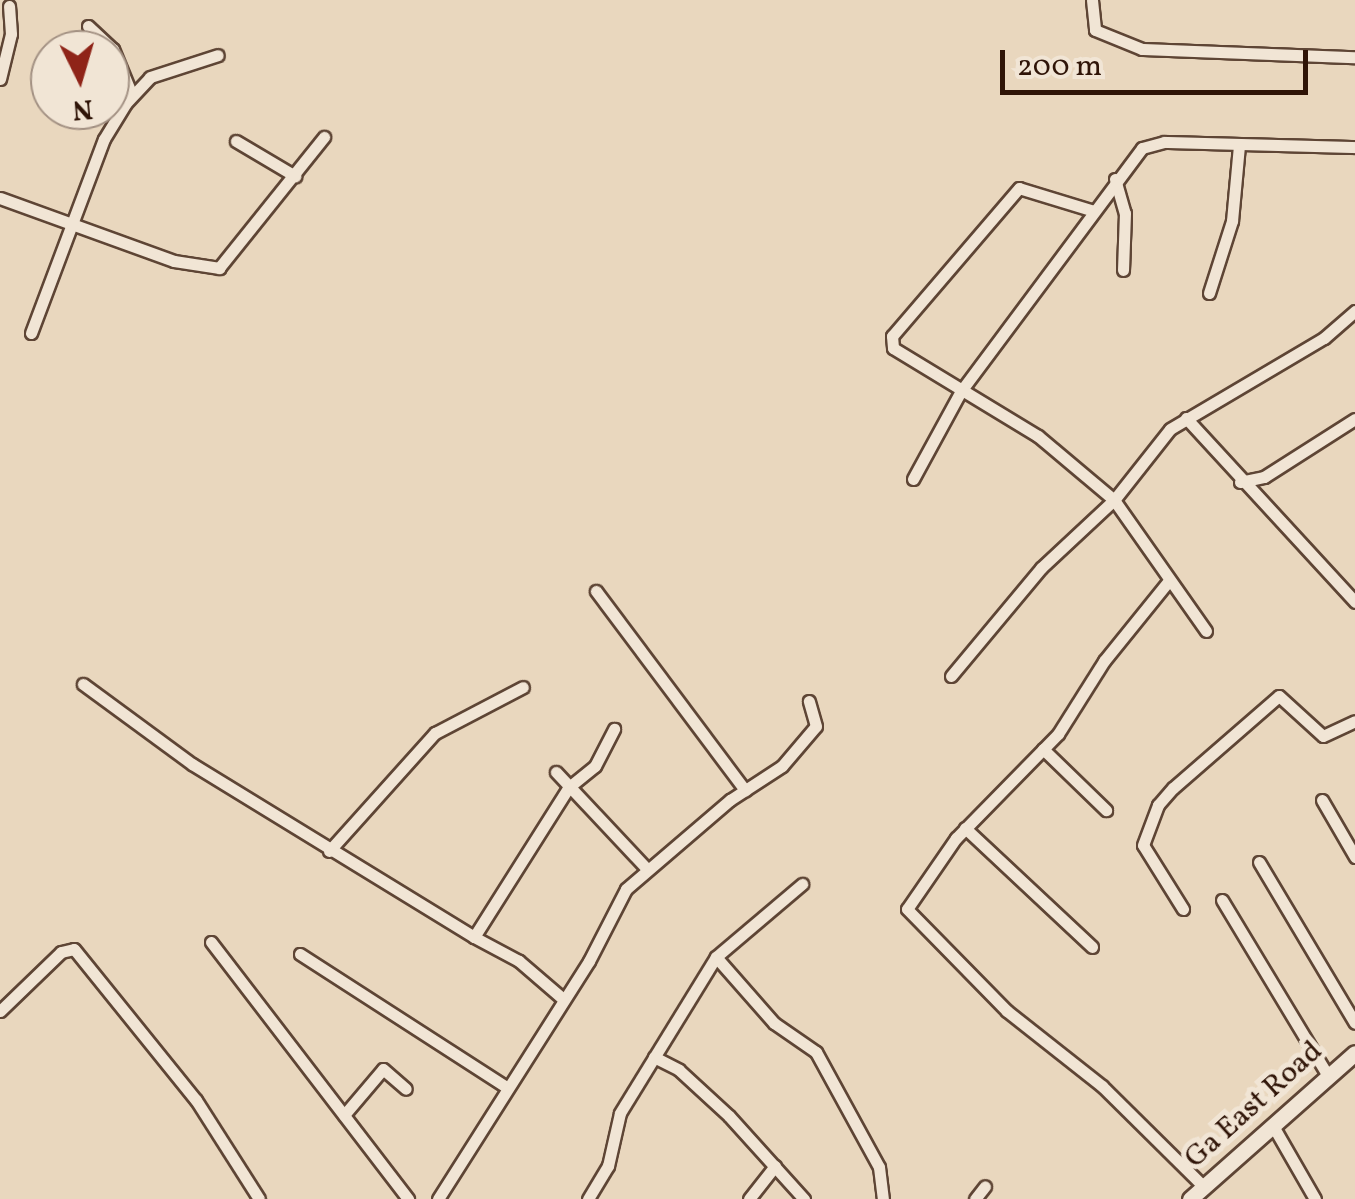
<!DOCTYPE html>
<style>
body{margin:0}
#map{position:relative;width:1355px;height:1199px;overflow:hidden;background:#e9d7be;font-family:Vollkorn,serif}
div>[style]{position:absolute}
.roads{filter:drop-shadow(2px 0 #5e4535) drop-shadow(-2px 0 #5e4535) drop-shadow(0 2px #5e4535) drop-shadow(0 -2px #5e4535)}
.street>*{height:11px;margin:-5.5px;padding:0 5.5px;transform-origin:5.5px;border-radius:5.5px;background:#f1e5d5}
.secondary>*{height:15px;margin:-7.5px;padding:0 7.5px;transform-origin:7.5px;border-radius:7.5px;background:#f1e5d5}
span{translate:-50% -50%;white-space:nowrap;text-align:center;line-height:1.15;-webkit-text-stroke:10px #f1e5d5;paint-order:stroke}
.street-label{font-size:30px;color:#2f1407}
.north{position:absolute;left:30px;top:30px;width:100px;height:100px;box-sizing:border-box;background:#f1e5d5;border:2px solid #a39183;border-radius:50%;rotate:175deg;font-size:28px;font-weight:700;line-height:40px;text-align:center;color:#2f1407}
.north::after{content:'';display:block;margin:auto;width:35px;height:45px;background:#8f2418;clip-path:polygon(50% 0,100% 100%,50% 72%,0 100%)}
.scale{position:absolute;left:1000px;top:50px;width:308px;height:45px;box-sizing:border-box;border:5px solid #2f1407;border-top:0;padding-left:12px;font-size:30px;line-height:35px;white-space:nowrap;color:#2f1407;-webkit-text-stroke:8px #f1e5d5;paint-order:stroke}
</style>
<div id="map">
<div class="roads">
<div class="street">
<i style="left:1092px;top:0;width:30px;rotate:84deg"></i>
<i style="left:1095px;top:30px;width:51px;rotate:22deg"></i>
<i style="left:1142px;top:49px;width:213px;rotate:2.2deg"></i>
<i style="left:88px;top:26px;width:34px;rotate:43deg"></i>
<i style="left:113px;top:49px;width:50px;rotate:67.6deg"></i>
<i style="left:0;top:79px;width:46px;rotate:-76.3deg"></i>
<i style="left:11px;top:34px;width:28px;rotate:-94deg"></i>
<i style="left:236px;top:141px;width:69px;rotate:30.7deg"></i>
<i style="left:1115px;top:179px;width:35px;rotate:74deg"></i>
<i style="left:1125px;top:213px;width:57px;rotate:92deg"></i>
<i style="left:0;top:198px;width:185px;rotate:19.9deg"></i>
<i style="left:174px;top:261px;width:46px;rotate:8.8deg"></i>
<i style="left:219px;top:268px;width:168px;rotate:-51.3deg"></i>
<i style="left:1094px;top:211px;width:78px;rotate:-163deg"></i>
<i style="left:1019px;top:188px;width:195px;rotate:130.6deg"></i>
<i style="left:892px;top:336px;width:12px;rotate:85deg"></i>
<i style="left:893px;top:348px;width:170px;rotate:31.3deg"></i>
<i style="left:1038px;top:436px;width:99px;rotate:40.1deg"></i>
<i style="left:1114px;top:500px;width:160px;rotate:54.9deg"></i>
<i style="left:1209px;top:293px;width:76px;rotate:-72.3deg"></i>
<i style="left:1232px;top:221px;width:75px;rotate:-84.7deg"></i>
<i style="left:31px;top:333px;width:207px;rotate:-69.4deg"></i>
<i style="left:104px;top:139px;width:42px;rotate:-58.6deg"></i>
<i style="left:126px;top:103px;width:35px;rotate:-47deg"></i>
<i style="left:150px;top:77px;width:71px;rotate:-17.9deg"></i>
<i style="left:1186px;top:418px;width:250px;rotate:47.4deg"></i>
<i style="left:913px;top:479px;width:100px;rotate:-61.4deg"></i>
<i style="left:961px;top:391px;width:303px;rotate:-53.3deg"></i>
<i style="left:1142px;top:148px;width:23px;rotate:-15deg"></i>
<i style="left:1164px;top:142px;width:191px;rotate:1.5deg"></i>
<i style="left:1240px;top:482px;width:25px;rotate:-12deg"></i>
<i style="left:1264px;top:477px;width:108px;rotate:-32.5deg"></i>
<i style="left:1167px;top:583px;width:100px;rotate:128.9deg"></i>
<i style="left:1104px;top:661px;width:86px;rotate:122.2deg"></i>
<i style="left:1058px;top:734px;width:146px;rotate:134.4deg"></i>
<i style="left:956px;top:838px;width:86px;rotate:124.6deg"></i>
<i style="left:907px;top:909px;width:143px;rotate:45.6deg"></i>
<i style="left:1007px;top:1011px;width:121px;rotate:38.3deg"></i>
<i style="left:1102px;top:1086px;width:144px;rotate:44.7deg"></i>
<i style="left:596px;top:591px;width:249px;rotate:53.2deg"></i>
<i style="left:951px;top:676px;width:141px;rotate:-50.2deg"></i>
<i style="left:1041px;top:568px;width:100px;rotate:-43deg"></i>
<i style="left:1114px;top:500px;width:90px;rotate:-51.7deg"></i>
<i style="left:1170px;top:429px;width:179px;rotate:-30.6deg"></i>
<i style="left:1324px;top:338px;width:41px;rotate:-41.1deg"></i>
<i style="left:83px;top:684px;width:135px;rotate:36.3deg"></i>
<i style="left:192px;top:764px;width:331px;rotate:31.5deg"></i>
<i style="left:1043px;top:749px;width:88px;rotate:44.1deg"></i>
<i style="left:556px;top:772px;width:133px;rotate:46.8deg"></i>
<i style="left:1322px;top:800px;width:66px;rotate:59.9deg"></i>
<i style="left:965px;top:828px;width:174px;rotate:43.1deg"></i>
<i style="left:329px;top:851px;width:159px;rotate:-48.1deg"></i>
<i style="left:435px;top:733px;width:99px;rotate:-27.6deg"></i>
<i style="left:1259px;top:862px;width:187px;rotate:59.2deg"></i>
<i style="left:1222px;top:900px;width:205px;rotate:58.9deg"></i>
<i style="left:1183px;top:909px;width:75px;rotate:-122deg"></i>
<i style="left:1143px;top:845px;width:43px;rotate:-69.4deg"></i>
<i style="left:1158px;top:805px;width:23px;rotate:-49deg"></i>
<i style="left:1173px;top:788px;width:140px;rotate:-41deg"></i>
<i style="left:1279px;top:696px;width:59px;rotate:42.3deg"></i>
<i style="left:1323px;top:736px;width:35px;rotate:-25deg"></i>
<i style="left:211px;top:942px;width:324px;rotate:52.5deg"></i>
<i style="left:300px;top:954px;width:247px;rotate:32.8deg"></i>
<i style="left:716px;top:957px;width:88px;rotate:48.7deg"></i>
<i style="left:774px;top:1023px;width:51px;rotate:34.6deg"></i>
<i style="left:816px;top:1052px;width:131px;rotate:61.3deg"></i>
<i style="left:879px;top:1167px;width:32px;rotate:83deg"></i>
<i style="left:562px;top:998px;width:57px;rotate:-139.3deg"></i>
<i style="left:519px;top:961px;width:51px;rotate:-151.9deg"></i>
<i style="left:474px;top:937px;width:178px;rotate:-57.7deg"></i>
<i style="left:569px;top:787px;width:33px;rotate:-39deg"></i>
<i style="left:595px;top:766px;width:42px;rotate:-62.8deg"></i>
<i style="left:0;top:1011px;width:85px;rotate:-44deg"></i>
<i style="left:61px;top:952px;width:13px;rotate:-13deg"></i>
<i style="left:74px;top:949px;width:194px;rotate:51.1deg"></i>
<i style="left:196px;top:1100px;width:117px;rotate:57.5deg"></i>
<i style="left:654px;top:1057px;width:28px;rotate:27deg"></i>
<i style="left:679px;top:1070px;width:68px;rotate:42.6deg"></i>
<i style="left:729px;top:1116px;width:112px;rotate:47.9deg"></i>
<i style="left:344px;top:1115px;width:60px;rotate:-49.7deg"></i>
<i style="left:383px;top:1069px;width:30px;rotate:41deg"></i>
<i style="left:1273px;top:1126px;width:84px;rotate:60.1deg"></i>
<i style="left:438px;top:1199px;width:282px;rotate:-57.6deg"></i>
<i style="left:589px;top:961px;width:81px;rotate:-62.8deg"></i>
<i style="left:626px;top:889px;width:137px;rotate:-40.6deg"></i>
<i style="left:730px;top:800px;width:62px;rotate:-33.2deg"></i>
<i style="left:782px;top:766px;width:52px;rotate:-49.6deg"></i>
<i style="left:816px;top:726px;width:26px;rotate:-106deg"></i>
<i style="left:588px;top:1199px;width:39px;rotate:-59deg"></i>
<i style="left:608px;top:1166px;width:54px;rotate:-77.2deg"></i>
<i style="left:620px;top:1113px;width:183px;rotate:-58.4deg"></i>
<i style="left:716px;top:957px;width:113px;rotate:-40.3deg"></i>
<i style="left:749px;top:1199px;width:42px;rotate:-51.8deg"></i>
<i style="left:975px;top:1199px;width:16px;rotate:-52deg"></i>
</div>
<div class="secondary">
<i style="left:1190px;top:1199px;width:220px;rotate:-41.5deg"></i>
</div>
</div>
<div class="street-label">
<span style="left:1254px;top:1105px;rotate:-42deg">Ga East Road</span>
</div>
<div class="north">N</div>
<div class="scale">200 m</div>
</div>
